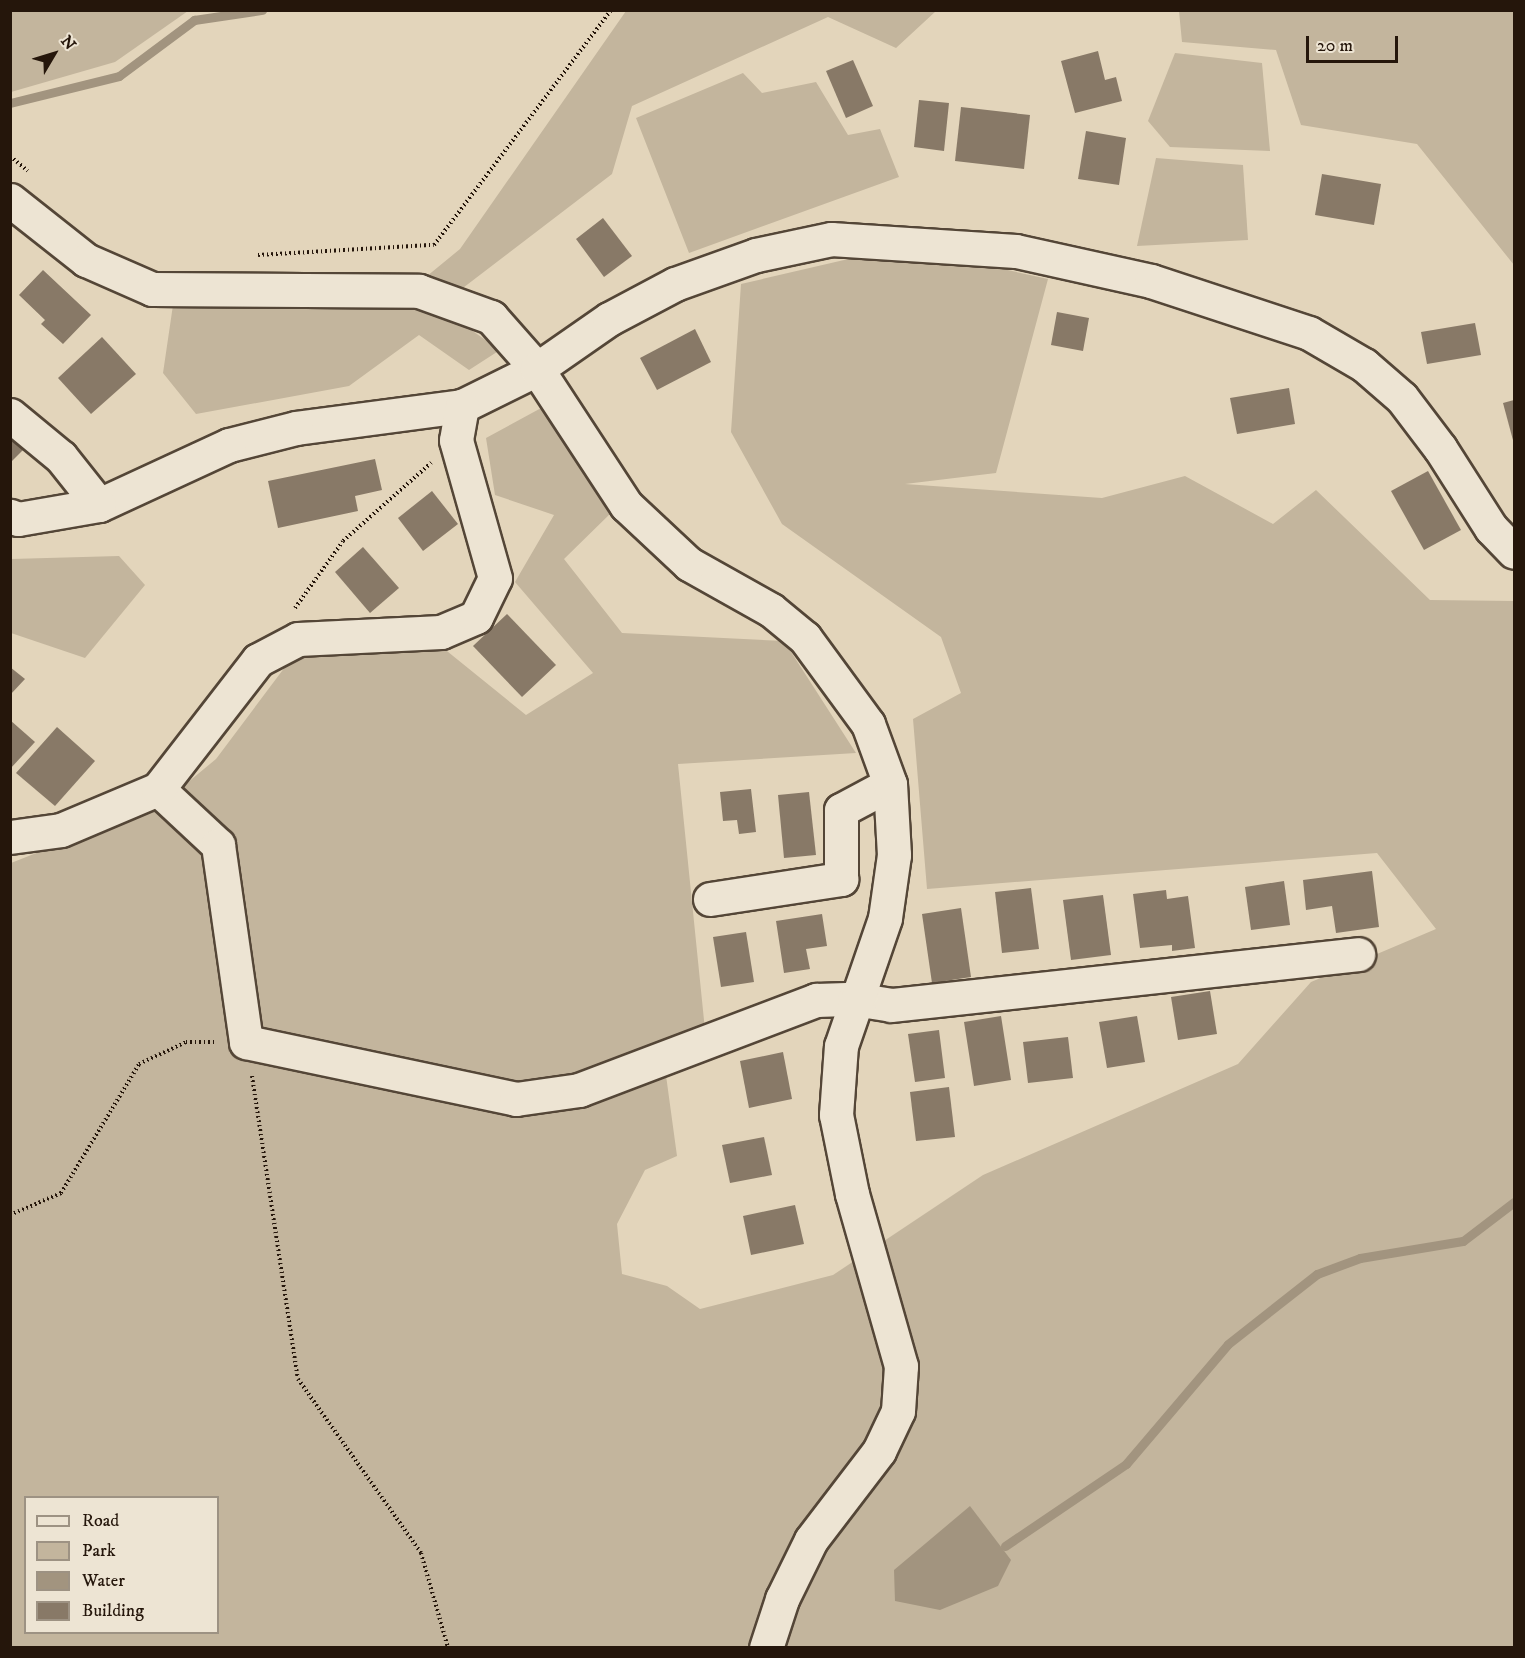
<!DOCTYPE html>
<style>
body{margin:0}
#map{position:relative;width:1525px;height:1658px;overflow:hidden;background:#e3d5bb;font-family:"IM FELL DW Pica",serif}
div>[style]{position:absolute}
.green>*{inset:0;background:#c3b59d}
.water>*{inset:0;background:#a2947f}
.stream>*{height:9px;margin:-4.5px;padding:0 4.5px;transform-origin:4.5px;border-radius:4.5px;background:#a2947f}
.building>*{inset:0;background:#887967}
.path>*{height:4px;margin-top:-2px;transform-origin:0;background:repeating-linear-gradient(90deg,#25160b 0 1.5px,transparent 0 4.5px)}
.roads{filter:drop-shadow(2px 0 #544637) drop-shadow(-2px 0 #544637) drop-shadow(0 2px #544637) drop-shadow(0 -2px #544637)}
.street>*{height:33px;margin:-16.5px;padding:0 16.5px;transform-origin:16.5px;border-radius:16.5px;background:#ede4d3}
.secondary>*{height:33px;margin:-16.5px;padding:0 16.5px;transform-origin:16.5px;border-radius:16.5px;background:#ede4d3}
span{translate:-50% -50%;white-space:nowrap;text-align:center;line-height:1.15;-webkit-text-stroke:5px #ede4d3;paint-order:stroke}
.frame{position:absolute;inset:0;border:12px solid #25160b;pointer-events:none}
.legend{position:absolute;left:24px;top:1496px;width:195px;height:138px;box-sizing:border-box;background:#ede4d3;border:2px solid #9d9283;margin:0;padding:8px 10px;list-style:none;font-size:18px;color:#25160b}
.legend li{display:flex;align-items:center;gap:12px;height:30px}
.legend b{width:30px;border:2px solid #9d9283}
.north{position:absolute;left:24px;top:24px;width:60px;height:60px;-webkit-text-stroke:4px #ede4d3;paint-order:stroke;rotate:52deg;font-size:16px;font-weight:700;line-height:24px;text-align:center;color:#25160b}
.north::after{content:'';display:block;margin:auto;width:21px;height:27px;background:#25160b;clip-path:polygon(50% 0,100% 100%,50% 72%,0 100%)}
.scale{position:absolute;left:1306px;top:36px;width:92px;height:27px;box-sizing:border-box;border:3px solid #25160b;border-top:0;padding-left:8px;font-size:18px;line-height:21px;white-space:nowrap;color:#25160b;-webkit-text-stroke:4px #ede4d3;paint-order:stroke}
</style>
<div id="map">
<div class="green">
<i style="clip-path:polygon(11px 10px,188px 10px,188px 11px,115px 62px,11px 92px)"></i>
<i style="clip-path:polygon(626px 11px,936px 11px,896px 48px,828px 17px,632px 106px,612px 174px,438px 307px,500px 350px,469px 370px,419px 335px,349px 386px,196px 414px,163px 373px,173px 305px,393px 304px,460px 249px)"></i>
<i style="clip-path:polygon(1179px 11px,1514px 11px,1514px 265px,1417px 144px,1301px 125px,1276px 50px,1182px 42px)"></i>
<i style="clip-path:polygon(1175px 53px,1262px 63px,1270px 151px,1170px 147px,1148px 121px)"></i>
<i style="clip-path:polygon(743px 73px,762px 93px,816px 82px,848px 135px,880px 129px,899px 177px,689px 253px,636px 118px)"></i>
<i style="clip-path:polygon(1156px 158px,1243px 165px,1248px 240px,1137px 246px)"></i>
<i style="clip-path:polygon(evenodd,857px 257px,962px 260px,1048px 279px,996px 473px,905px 484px,1102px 498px,1185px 476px,1273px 524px,1316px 490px,1430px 600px,1514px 601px,1514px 1647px,11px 1648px,11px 863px,163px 803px,216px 759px,291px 659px,437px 643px,526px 715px,593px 673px,515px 582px,554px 515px,495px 495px,486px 438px,543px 407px,614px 510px,564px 559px,622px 633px,784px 641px,856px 753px,678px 764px,705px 1030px,665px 1068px,677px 1156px,645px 1170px,617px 1224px,622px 1274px,667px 1286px,700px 1309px,833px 1275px,983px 1175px,1238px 1064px,1311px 982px,1436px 929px,1377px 853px,927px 889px,913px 719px,961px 693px,941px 637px,782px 524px,731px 432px,741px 284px,857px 257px,26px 1498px,218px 1498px,218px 1632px,26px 1632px,26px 1498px)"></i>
<i style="clip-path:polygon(119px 556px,145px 585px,85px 658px,11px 633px,11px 559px)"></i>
</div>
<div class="water">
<i style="clip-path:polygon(970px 1506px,1011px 1560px,998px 1586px,940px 1610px,895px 1601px,894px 1570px)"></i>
</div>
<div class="stream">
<i style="left:10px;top:103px;width:112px;rotate:-13.9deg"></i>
<i style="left:119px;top:76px;width:94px;rotate:-36.7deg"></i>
<i style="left:194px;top:20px;width:69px;rotate:-8.4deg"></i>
<i style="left:1005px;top:1546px;width:146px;rotate:-34.1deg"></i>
<i style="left:1126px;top:1464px;width:157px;rotate:-49.6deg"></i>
<i style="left:1228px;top:1344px;width:113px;rotate:-38.2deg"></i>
<i style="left:1317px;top:1274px;width:46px;rotate:-20.4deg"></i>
<i style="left:1360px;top:1258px;width:104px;rotate:-9.4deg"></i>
<i style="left:1463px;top:1241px;width:64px;rotate:-37.4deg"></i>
</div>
<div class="building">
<i style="clip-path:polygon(1098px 51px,1105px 80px,1116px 77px,1122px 101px,1075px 113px,1061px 61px)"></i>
<i style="clip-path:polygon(853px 60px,873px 106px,846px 118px,826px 71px)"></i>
<i style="clip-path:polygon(919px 100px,949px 103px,944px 151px,914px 147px)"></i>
<i style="clip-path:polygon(961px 107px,1030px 115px,1024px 169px,955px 161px)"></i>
<i style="clip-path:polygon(1086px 131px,1126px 138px,1119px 185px,1078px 179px)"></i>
<i style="clip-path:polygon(1322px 174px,1381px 184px,1374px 225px,1315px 215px)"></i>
<i style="clip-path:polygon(603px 218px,632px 256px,604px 277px,576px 239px)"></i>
<i style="clip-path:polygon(43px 270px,91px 315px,63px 344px,41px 324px,45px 320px,19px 295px)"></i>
<i style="clip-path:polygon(1057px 312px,1089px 318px,1083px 351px,1051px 345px)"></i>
<i style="clip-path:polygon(1475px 323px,1481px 355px,1427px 364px,1421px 332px)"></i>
<i style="clip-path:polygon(695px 329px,711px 362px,657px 390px,640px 358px)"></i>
<i style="clip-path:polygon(102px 337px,136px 374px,91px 414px,58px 378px)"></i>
<i style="clip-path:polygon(1289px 388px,1295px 424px,1237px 434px,1230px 398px)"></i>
<i style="clip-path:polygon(1514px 400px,1514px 444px,1503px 403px)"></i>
<i style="clip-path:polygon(10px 438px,23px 450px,10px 463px)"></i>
<i style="clip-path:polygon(375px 459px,382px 490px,355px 496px,358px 511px,278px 528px,268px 481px)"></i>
<i style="clip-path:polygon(1428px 471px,1461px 530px,1424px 550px,1391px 491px)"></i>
<i style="clip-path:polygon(432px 491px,458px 524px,423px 551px,398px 518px)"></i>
<i style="clip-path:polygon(363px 547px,399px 588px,370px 613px,335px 572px)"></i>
<i style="clip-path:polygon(507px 614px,556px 665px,522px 697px,473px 646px)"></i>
<i style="clip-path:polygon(10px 667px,25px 679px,10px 695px)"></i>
<i style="clip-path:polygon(10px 720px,35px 742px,10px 769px)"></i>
<i style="clip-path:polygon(57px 727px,95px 761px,55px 806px,16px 773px)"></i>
<i style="clip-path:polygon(751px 789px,756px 832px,739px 834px,737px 820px,723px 821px,720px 792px)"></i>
<i style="clip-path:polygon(809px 792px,816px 855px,784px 858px,778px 795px)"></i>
<i style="clip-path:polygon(1372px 871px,1379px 927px,1336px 933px,1332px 906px,1306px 910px,1303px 880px)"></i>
<i style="clip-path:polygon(1284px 881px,1290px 925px,1251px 930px,1245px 887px)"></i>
<i style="clip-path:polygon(1031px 888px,1039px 949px,1002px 953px,995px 892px)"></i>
<i style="clip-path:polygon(1166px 890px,1167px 899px,1188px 896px,1195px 948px,1172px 951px,1172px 945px,1140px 948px,1133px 894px)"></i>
<i style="clip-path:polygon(1103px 895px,1111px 955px,1071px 960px,1063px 900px)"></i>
<i style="clip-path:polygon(961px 908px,971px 977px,932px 983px,922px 914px)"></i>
<i style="clip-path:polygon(822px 914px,827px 946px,806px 949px,810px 969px,784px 973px,776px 921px)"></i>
<i style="clip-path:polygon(746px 932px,754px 982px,721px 987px,713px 937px)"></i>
<i style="clip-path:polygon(1210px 991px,1217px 1034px,1178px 1040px,1171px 997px)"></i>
<i style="clip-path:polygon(1001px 1016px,1011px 1080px,974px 1086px,964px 1022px)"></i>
<i style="clip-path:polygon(1137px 1016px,1145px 1062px,1107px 1068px,1099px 1022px)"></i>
<i style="clip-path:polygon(939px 1030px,945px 1078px,915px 1082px,908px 1034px)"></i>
<i style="clip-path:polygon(1068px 1037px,1073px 1078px,1028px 1083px,1023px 1042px)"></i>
<i style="clip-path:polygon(783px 1052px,792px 1099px,749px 1108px,740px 1061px)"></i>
<i style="clip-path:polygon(949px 1087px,955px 1137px,916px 1141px,910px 1092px)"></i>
<i style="clip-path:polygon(764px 1137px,772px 1175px,730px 1183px,722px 1145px)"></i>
<i style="clip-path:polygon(795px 1205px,804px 1244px,751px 1255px,743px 1216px)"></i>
</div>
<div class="path">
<i style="left:10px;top:156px;width:23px;rotate:40deg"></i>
<i style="left:258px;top:255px;width:176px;rotate:-3.3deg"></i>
<i style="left:434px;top:245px;width:294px;rotate:-53deg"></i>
<i style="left:295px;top:608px;width:82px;rotate:-54.4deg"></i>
<i style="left:343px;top:541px;width:118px;rotate:-41.6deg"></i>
<i style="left:252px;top:1076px;width:306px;rotate:81.4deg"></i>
<i style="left:298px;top:1379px;width:213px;rotate:54.7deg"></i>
<i style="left:421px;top:1553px;width:99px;rotate:74.1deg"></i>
<i style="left:10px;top:1215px;width:56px;rotate:-23.3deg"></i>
<i style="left:61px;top:1193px;width:151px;rotate:-58.8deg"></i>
<i style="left:139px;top:1064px;width:52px;rotate:-25.1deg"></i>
<i style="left:186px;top:1042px;width:28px"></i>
</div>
<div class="roads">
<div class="street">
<i style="left:10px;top:200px;width:97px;rotate:38.3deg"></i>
<i style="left:86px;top:260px;width:72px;rotate:23.7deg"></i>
<i style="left:152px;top:289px;width:267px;rotate:0.4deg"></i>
<i style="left:419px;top:291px;width:77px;rotate:19.9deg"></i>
<i style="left:491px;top:317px;width:69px;rotate:48.5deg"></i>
<i style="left:537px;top:369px;width:84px;rotate:153.7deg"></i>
<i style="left:462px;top:406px;width:167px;rotate:172.5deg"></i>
<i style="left:296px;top:428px;width:69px;rotate:165.8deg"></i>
<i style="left:229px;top:445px;width:143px;rotate:155.2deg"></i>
<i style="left:99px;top:505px;width:82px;rotate:170.2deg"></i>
<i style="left:18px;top:519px;width:9px;rotate:-159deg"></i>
<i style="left:10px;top:415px;width:66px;rotate:39.5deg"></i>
<i style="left:61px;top:457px;width:61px;rotate:51.6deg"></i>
<i style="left:158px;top:789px;width:82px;rotate:43deg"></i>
<i style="left:218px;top:845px;width:199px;rotate:81.9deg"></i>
<i style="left:246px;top:1042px;width:276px;rotate:11.9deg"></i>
<i style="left:516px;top:1099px;width:64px;rotate:-8.1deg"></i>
<i style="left:579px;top:1090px;width:254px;rotate:-20.8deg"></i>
<i style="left:816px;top:1000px;width:38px;rotate:-2deg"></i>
<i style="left:854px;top:999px;width:37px;rotate:9deg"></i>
<i style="left:891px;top:1005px;width:470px;rotate:-6.2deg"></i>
<i style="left:10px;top:837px;width:51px;rotate:-7.8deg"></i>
<i style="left:61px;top:830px;width:105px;rotate:-22.9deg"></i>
<i style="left:158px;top:789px;width:163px;rotate:-52.2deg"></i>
<i style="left:258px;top:660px;width:45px;rotate:-27.7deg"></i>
<i style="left:298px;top:639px;width:143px;rotate:-2.8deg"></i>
<i style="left:441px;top:632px;width:38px;rotate:-23deg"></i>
<i style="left:476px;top:617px;width:43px;rotate:-64deg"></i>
<i style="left:495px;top:578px;width:143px;rotate:-105.8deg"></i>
<i style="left:456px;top:440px;width:35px;rotate:-80deg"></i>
<i style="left:710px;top:899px;width:133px;rotate:-8.7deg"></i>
<i style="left:841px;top:879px;width:69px;rotate:-90deg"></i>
<i style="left:841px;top:810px;width:55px;rotate:-28deg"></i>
</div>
<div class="secondary">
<i style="left:766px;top:1648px;width:52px;rotate:-71.9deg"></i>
<i style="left:782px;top:1599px;width:66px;rotate:-63.8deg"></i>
<i style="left:811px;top:1540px;width:112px;rotate:-52.6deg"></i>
<i style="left:879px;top:1451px;width:44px;rotate:-64.6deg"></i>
<i style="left:898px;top:1411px;width:45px;rotate:-86.2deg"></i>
<i style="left:901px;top:1366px;width:179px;rotate:-105.9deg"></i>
<i style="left:852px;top:1194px;width:81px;rotate:-101.4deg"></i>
<i style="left:836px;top:1115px;width:69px;rotate:-85.9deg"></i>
<i style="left:841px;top:1046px;width:135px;rotate:-71deg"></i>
<i style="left:885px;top:918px;width:64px;rotate:-81.9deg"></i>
<i style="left:894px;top:855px;width:71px;rotate:-93.2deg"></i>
<i style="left:890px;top:784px;width:64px;rotate:-110.1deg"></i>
<i style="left:868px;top:724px;width:107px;rotate:-126.2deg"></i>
<i style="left:805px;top:638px;width:44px;rotate:-140.5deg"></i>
<i style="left:771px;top:610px;width:94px;rotate:-150.7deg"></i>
<i style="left:689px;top:564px;width:86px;rotate:-136.9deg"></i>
<i style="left:626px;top:505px;width:163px;rotate:-123.2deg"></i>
<i style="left:537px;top:369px;width:88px;rotate:-34.8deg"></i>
<i style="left:609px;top:319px;width:75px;rotate:-27.9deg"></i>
<i style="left:675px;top:284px;width:86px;rotate:-19.7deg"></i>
<i style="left:756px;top:255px;width:77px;rotate:-12deg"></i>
<i style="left:831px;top:239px;width:185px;rotate:3.7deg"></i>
<i style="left:1016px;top:251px;width:138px;rotate:12.5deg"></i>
<i style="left:1151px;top:281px;width:166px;rotate:18.2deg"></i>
<i style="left:1309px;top:333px;width:64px;rotate:30.2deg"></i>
<i style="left:1364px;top:365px;width:50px;rotate:41deg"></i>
<i style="left:1402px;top:398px;width:63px;rotate:52.8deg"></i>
<i style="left:1440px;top:448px;width:95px;rotate:57.5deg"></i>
<i style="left:1491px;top:528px;width:33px;rotate:46deg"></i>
</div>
</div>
<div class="frame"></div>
<ul class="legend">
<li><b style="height:8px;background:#ede4d3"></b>Road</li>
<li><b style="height:16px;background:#c3b59d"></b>Park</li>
<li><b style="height:16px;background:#a2947f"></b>Water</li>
<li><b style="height:16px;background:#887967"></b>Building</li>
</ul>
<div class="north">N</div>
<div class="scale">20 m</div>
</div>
